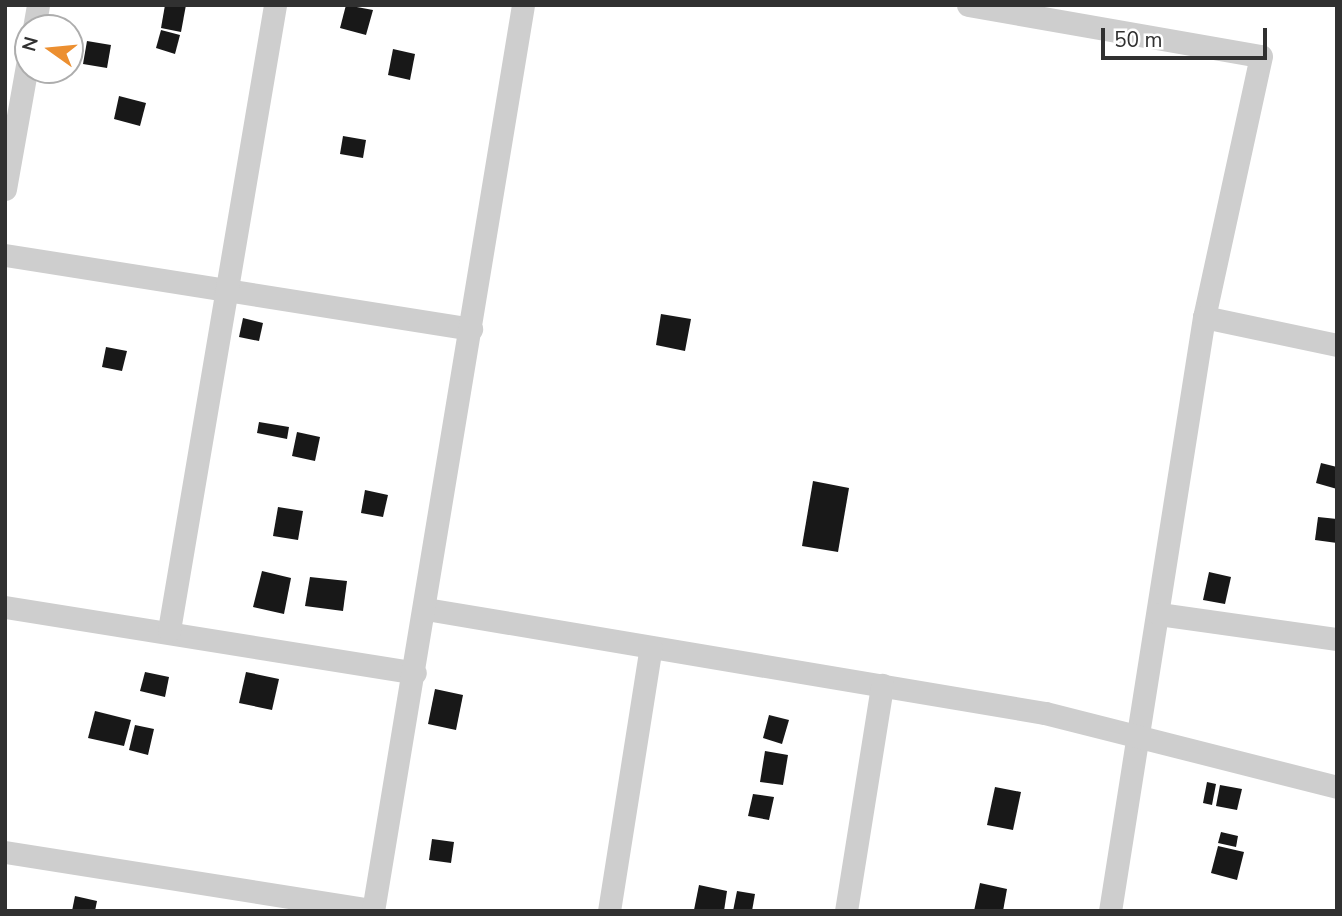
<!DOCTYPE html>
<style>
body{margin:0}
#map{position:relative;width:1342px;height:916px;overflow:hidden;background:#fff;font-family:"Nunito Sans",sans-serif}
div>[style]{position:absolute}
.building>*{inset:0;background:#181818}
.street>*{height:23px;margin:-11.5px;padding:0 11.5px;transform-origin:11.5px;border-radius:11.5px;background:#cecece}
span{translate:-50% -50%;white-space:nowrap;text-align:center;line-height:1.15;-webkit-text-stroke:7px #fff;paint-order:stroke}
.frame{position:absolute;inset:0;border:7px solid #313131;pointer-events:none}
.north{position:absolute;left:14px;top:14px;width:70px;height:70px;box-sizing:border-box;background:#fff;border:2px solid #adadad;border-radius:50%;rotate:285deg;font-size:19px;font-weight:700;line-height:28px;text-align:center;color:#313131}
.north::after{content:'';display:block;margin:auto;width:24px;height:32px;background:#ec8f30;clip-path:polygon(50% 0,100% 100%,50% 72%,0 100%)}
.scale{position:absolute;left:1101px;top:28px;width:166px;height:32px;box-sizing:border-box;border:4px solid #313131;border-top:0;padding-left:9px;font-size:21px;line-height:24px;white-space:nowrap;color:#313131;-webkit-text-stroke:5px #fff;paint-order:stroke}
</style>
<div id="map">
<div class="building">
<i style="clip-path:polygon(165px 5px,186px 5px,181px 32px,161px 28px)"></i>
<i style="clip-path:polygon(346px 5px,373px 10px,366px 35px,340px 28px)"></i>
<i style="clip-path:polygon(161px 30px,180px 35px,175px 54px,156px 48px)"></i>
<i style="clip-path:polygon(87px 41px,111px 45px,107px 68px,83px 64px)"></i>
<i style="clip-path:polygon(393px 49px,415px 54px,410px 80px,388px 75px)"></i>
<i style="clip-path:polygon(119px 96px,146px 103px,140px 126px,114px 119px)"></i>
<i style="clip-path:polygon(343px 136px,366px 140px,363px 158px,340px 154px)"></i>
<i style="clip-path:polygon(661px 314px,691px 319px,685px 351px,656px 345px)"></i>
<i style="clip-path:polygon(243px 318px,263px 323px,259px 341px,239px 337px)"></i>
<i style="clip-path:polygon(106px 347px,127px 351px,122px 371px,102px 367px)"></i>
<i style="clip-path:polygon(259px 422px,289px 427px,287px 439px,257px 433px)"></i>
<i style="clip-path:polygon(297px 432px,320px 437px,315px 461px,292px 456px)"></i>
<i style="clip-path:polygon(1321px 463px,1337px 467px,1337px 489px,1316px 483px)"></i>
<i style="clip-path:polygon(813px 481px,849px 488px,838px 552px,802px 546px)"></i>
<i style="clip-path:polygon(365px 490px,388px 495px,383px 517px,361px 513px)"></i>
<i style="clip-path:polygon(278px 507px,303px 511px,298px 540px,273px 536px)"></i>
<i style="clip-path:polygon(1318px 517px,1337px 519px,1337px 543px,1315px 540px)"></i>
<i style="clip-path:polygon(262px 571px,291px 578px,284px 614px,253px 607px)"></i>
<i style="clip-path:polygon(1209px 572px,1231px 577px,1225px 604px,1203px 600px)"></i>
<i style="clip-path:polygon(310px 577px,347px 581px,343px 611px,305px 606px)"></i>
<i style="clip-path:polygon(145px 672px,169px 677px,165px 697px,140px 691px)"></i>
<i style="clip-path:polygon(246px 672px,279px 679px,272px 710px,239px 703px)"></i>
<i style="clip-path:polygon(435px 689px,463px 695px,456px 730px,428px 724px)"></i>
<i style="clip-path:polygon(95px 711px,131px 720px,124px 746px,88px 738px)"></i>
<i style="clip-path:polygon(769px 715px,789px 720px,782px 744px,763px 738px)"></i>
<i style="clip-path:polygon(135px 725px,154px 729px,148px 755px,129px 750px)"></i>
<i style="clip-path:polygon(765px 751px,788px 755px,783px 785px,760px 782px)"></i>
<i style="clip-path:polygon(1207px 782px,1216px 784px,1212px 805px,1203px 803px)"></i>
<i style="clip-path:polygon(1220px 785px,1242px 789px,1237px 810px,1216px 806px)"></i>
<i style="clip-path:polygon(995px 787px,1021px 792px,1013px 830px,987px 825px)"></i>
<i style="clip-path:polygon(753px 794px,774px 797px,769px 820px,748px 816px)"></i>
<i style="clip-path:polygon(1221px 832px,1238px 836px,1236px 847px,1218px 843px)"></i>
<i style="clip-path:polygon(432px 839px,454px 842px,451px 863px,429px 860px)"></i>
<i style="clip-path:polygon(1218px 846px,1244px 852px,1237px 880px,1211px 873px)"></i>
<i style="clip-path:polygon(980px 883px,1007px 889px,1003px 911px,974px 911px)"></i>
<i style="clip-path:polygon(699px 885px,727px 891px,724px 911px,694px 910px)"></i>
<i style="clip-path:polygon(737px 891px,755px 894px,752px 911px,733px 911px)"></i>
<i style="clip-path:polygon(75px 896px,97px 901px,95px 911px,72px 911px)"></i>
</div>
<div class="street">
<i style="left:968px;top:5px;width:297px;rotate:9.9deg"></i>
<i style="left:1261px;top:56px;width:267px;rotate:102.3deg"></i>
<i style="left:1204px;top:317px;width:601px;rotate:98.99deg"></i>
<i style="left:34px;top:28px;width:23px;rotate:-80deg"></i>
<i style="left:5px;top:189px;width:131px;rotate:-79.9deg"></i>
<i style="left:5px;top:255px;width:472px;rotate:9deg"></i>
<i style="left:1204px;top:317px;width:136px;rotate:11.9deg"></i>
<i style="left:5px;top:607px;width:415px;rotate:9.1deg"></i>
<i style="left:426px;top:609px;width:628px;rotate:9.54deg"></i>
<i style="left:1045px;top:713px;width:301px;rotate:14.2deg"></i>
<i style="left:1159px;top:614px;width:180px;rotate:8deg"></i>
<i style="left:169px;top:630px;width:634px;rotate:-80.37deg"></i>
<i style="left:5px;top:852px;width:373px;rotate:9deg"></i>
<i style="left:373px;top:911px;width:918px;rotate:-80.6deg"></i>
<i style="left:609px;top:911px;width:267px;rotate:-81deg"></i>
<i style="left:846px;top:911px;width:229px;rotate:-80.9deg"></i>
</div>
<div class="frame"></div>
<div class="north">N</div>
<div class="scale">50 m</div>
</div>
